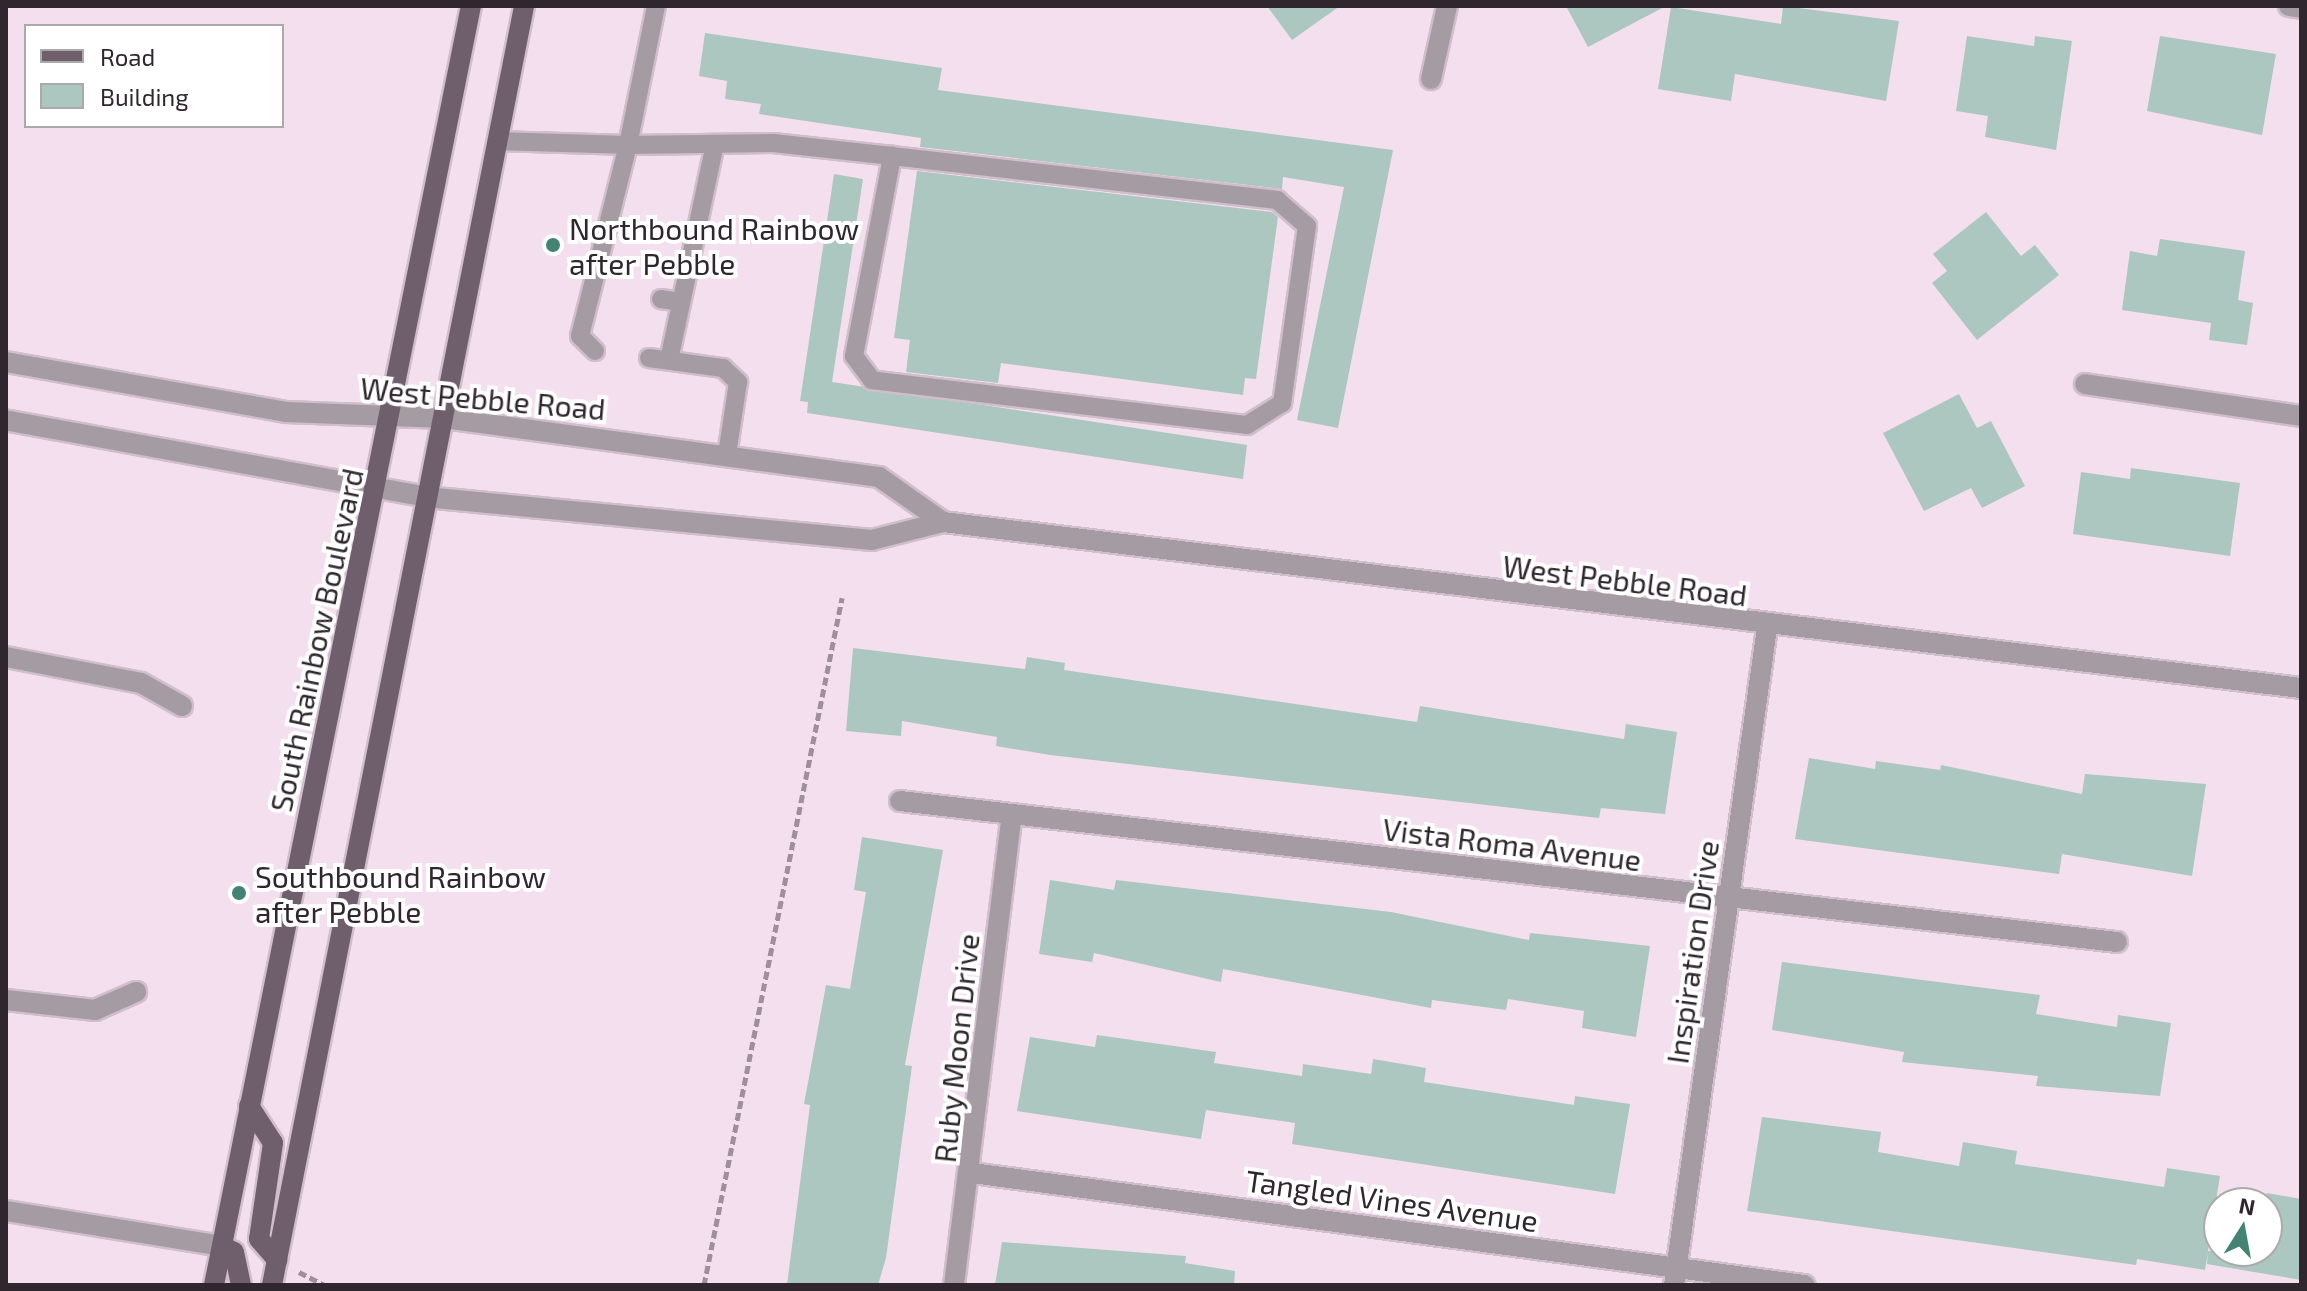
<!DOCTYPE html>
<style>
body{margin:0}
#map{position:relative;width:2307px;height:1291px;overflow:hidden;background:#f4dfef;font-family:"Exo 2",sans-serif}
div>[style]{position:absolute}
.building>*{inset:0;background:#abc7bf}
.path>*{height:5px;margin-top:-2.5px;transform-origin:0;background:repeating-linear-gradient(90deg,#9e8f9a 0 8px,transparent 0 12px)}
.roads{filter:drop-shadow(2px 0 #d1becc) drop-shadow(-2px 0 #d1becc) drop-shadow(0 2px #d1becc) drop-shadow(0 -2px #d1becc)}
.service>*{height:18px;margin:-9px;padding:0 9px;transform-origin:9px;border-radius:9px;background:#a59ca3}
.minor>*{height:20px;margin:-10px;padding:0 10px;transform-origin:10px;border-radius:10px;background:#a59ca3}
.tertiary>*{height:20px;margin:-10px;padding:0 10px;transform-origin:10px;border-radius:10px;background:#a59ca3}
.primary>*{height:20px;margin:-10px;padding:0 10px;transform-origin:10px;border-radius:10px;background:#6f5f6c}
.dots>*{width:22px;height:22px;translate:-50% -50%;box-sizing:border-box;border:4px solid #fff;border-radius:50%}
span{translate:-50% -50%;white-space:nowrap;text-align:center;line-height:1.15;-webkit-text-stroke:8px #fff;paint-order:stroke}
.poi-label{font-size:30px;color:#2f272d}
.left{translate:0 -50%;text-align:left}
.street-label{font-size:30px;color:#2f272d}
.frame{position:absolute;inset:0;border:8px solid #2f272d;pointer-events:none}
.legend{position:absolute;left:24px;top:24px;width:260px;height:104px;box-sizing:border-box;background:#fff;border:2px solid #aca9ab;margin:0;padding:10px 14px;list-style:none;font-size:24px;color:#2f272d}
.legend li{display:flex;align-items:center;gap:16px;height:40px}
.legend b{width:40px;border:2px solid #aca9ab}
.north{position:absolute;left:2203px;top:1187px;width:80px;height:80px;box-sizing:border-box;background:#fff;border:2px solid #aca9ab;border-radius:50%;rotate:11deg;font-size:22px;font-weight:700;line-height:32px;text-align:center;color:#2f272d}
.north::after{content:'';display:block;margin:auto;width:28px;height:36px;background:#428373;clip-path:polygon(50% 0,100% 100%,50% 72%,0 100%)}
</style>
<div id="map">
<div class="building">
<i style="clip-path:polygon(1267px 6px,1340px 6px,1292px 40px)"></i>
<i style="clip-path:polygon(1566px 6px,1666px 6px,1588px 47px)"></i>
<i style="clip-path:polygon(1783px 6px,1899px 21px,1886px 101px,1735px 74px,1731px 101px,1658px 89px,1671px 7px,1781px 24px)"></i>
<i style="clip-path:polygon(705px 33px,942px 68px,938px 90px,1393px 150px,1338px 428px,1297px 420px,1344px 187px,1283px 177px,1282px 189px,920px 147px,921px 138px,759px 114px,761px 104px,725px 99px,727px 81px,699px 76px)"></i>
<i style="clip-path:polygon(1967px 36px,2034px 46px,2035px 36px,2072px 41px,2056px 150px,1985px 137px,1988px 116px,1956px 111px)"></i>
<i style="clip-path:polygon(2160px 36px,2276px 54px,2262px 135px,2147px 111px)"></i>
<i style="clip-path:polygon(917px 171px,1272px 212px,1278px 217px,1256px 379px,1245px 378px,1243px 395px,1001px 363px,998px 383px,906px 372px,910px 340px,894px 338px)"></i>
<i style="clip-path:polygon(834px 174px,863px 179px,832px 382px,1247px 445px,1243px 479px,807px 413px,808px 402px,800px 401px)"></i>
<i style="clip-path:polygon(1986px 212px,2021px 256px,2035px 245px,2059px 275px,1977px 340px,1932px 283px,1947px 271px,1933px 254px)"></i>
<i style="clip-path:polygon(2160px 239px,2245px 251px,2238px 300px,2253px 303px,2247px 345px,2209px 340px,2211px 323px,2122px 310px,2130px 251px,2157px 256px)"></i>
<i style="clip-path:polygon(1959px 394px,1977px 428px,1991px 421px,2025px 486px,1982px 508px,1971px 488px,1924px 511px,1883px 433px)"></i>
<i style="clip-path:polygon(2131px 468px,2240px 483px,2230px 556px,2073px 534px,2081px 472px,2130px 479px)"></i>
<i style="clip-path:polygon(853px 648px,1025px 669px,1027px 657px,1065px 663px,1064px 670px,1417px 722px,1420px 706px,1624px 739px,1626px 724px,1677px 732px,1665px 814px,1601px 808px,1599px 818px,1050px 755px,996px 746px,997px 737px,902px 721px,901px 736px,846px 731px)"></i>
<i style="clip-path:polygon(1809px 758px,1875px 769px,1876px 761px,1940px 770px,1941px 765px,2082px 794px,2085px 774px,2206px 784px,2192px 876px,2062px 854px,2059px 874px,1795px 839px)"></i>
<i style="clip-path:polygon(862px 837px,943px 850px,905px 1065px,912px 1066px,886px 1258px,878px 1285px,787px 1285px,810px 1105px,804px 1104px,826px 985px,850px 989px,866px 892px,854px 890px)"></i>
<i style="clip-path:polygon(1050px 880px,1114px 890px,1116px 880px,1391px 912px,1529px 940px,1530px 933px,1650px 946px,1636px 1037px,1582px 1028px,1584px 1011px,1508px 999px,1506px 1010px,1432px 1000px,1431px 1008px,1223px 969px,1221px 982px,1094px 953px,1092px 962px,1039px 954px)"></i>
<i style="clip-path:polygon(1782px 962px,2040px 995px,2036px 1014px,2117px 1027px,2118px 1015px,2171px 1023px,2160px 1096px,2036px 1086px,2038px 1076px,1902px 1062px,1904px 1052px,1772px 1030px)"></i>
<i style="clip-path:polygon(1097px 1035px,1216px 1052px,1214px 1063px,1302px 1076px,1303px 1064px,1371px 1074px,1373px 1059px,1426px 1068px,1424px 1082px,1574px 1105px,1575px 1096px,1630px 1104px,1615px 1194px,1292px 1144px,1295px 1123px,1206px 1110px,1201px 1139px,1017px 1111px,1030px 1037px,1095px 1047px)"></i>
<i style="clip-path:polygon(1762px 1117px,1881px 1132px,1878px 1152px,1959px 1166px,1963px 1142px,2017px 1151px,2015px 1164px,2164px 1187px,2167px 1168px,2220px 1176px,2208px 1251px,2267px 1251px,2267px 1193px,2301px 1199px,2301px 1280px,2207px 1264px,2208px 1253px,2205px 1270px,2137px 1259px,2136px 1265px,1747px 1211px)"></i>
<i style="clip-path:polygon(1002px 1242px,1186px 1256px,1185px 1263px,1235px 1271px,1234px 1285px,995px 1285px)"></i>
</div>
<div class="path">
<i style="left:299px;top:1272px;width:29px;rotate:27deg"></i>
<i style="left:704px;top:1285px;width:701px;rotate:-78.64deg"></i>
</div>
<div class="roads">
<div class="service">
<i style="left:497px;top:141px;width:131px;rotate:1.7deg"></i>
<i style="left:628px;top:145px;width:142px;rotate:-78.6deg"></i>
<i style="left:661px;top:299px;width:20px;rotate:9deg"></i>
<i style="left:595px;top:351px;width:21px;rotate:-135deg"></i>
<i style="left:580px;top:336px;width:197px;rotate:-75.9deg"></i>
<i style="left:628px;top:145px;width:145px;rotate:-0.8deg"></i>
<i style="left:773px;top:143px;width:120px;rotate:6.2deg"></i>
<i style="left:892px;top:156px;width:388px;rotate:6.5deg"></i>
<i style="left:1277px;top:200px;width:40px;rotate:41deg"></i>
<i style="left:1307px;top:226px;width:179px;rotate:98deg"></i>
<i style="left:1282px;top:403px;width:41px;rotate:147.8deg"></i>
<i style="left:1247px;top:425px;width:378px;rotate:-173.2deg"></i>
<i style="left:872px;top:380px;width:30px;rotate:-127deg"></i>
<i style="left:854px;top:356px;width:204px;rotate:-79.2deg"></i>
<i style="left:649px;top:358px;width:75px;rotate:7.7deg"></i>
<i style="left:723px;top:368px;width:21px;rotate:43deg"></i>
<i style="left:738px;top:382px;width:74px;rotate:98.6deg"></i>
<i style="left:669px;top:360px;width:221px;rotate:-78deg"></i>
</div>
<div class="minor">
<i style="left:2289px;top:6px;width:12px;rotate:9deg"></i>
<i style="left:1431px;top:79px;width:75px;rotate:-77.6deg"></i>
<i style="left:2085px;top:384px;width:218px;rotate:8.4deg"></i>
<i style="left:6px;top:657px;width:137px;rotate:10.9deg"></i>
<i style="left:141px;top:683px;width:47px;rotate:29.3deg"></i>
<i style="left:900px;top:801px;width:1225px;rotate:6.61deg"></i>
<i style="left:6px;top:1000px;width:90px;rotate:6.4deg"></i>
<i style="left:95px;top:1010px;width:45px;rotate:-23.7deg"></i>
<i style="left:972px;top:1173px;width:840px;rotate:7.67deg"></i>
<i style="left:6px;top:1211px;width:219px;rotate:9.2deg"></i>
<i style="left:954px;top:1285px;width:473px;rotate:-83deg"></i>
<i style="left:1674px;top:1285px;width:664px;rotate:-81.94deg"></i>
</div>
<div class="tertiary">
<i style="left:6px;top:362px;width:284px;rotate:10.1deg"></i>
<i style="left:286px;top:412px;width:157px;rotate:2.2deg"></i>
<i style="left:443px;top:418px;width:440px;rotate:7.7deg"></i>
<i style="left:879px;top:477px;width:78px;rotate:35.1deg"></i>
<i style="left:943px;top:522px;width:73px;rotate:165.8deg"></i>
<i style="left:872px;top:540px;width:446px;rotate:-174.5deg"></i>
<i style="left:428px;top:497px;width:429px;rotate:-169.7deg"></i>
<i style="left:943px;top:522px;width:1368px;rotate:6.97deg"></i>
</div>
<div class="primary">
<i style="left:249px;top:1106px;width:44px;rotate:57deg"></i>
<i style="left:273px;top:1143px;width:97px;rotate:98.3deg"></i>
<i style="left:259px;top:1239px;width:28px;rotate:49deg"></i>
<i style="left:222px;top:1246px;width:13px;rotate:27deg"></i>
<i style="left:234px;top:1252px;width:34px;rotate:78deg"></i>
<i style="left:214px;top:1285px;width:1305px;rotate:-78.64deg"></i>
<i style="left:272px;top:1285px;width:1304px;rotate:-78.85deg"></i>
</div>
</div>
<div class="dots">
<i style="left:553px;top:245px;background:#428373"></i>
<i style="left:239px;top:893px;background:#428373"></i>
</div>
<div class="poi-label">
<span class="left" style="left:569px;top:245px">Northbound Rainbow<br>after Pebble</span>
<span class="left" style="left:255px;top:893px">Southbound Rainbow<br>after Pebble</span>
</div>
<div class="street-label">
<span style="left:483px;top:398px;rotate:5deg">West Pebble Road</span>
<span style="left:1625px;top:580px;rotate:7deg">West Pebble Road</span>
<span style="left:316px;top:640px;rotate:-78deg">South Rainbow Boulevard</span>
<span style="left:1512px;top:844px;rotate:7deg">Vista Roma Avenue</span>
<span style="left:1692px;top:952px;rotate:-82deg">Inspiration Drive</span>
<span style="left:956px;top:1048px;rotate:-84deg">Ruby Moon Drive</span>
<span style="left:1392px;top:1200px;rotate:8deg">Tangled Vines Avenue</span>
</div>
<div class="frame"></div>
<ul class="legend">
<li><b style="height:10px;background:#6f5f6c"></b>Road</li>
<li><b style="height:22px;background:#abc7bf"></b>Building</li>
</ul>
<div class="north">N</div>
</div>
